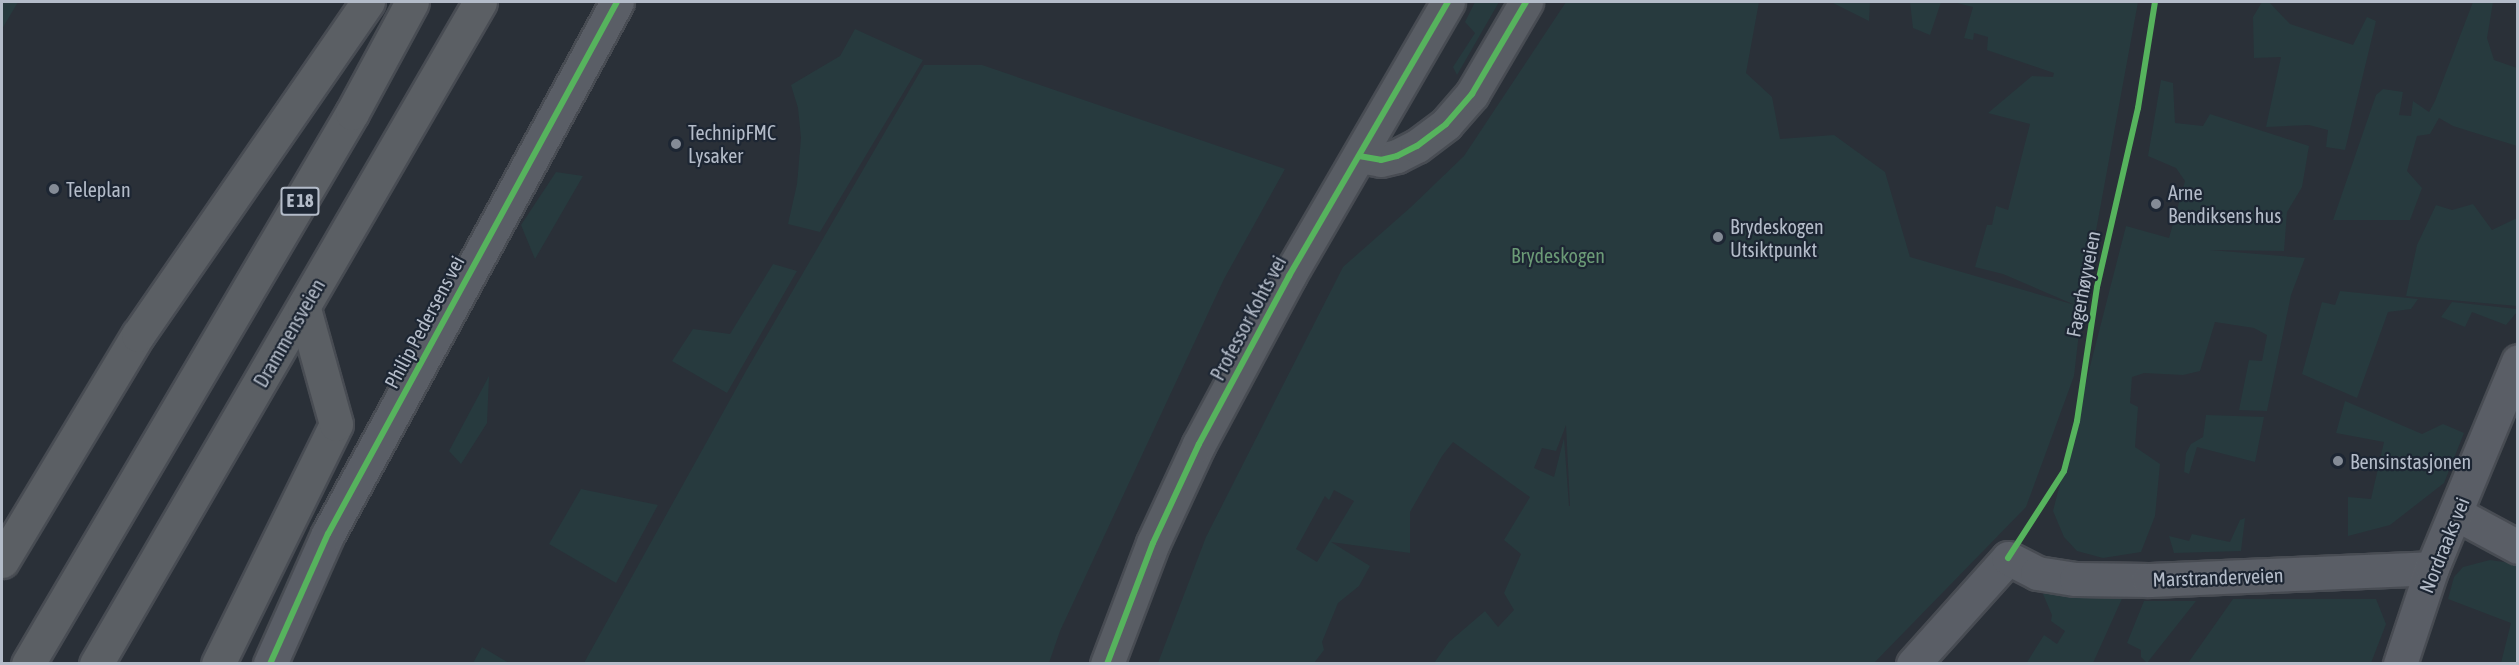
<!DOCTYPE html>
<meta charset="utf-8">
<style>
body{margin:0}
#map{position:relative;width:2519px;height:665px;overflow:hidden;background:#2a3038;font-family:"Asap Condensed",sans-serif}
div>[style]{position:absolute}
.green>*{inset:0;background:#273a3e}
.roads{filter:drop-shadow(2px 0 #484c53) drop-shadow(-2px 0 #484c53) drop-shadow(0 2px #484c53) drop-shadow(0 -2px #484c53)}
.minor>*{height:33px;margin:-16.5px;padding:0 16.5px;transform-origin:16.5px;border-radius:16.5px;background:#5a5e66}
.secondary>*{height:33px;margin:-16.5px;padding:0 16.5px;transform-origin:16.5px;border-radius:16.5px;background:#595d64}
.trunk>*{height:33px;margin:-16.5px;padding:0 16.5px;transform-origin:16.5px;border-radius:16.5px;background:#5b5f64}
.cycleway>*{height:6px;margin:-3px;padding:0 3px;transform-origin:3px;border-radius:3px;background:#56b35d}
.dots>*{width:16px;height:16px;translate:-50% -50%;box-sizing:border-box;border:3px solid #1d2633;border-radius:50%}
span{translate:-50% -50%;white-space:nowrap;text-align:center;line-height:1.15;-webkit-text-stroke:4.5px #1d2633;paint-order:stroke}
.shield-label span{padding:2px 4px;background:#1d2633;border:2px solid;border-radius:4px;-webkit-text-stroke-width:0}
.shield-label{font-size:18px;color:#b4bcc9;font-weight:700}
.poi-label{font-size:20px;color:#b4bcc9}
.left{translate:0 -50%;text-align:left}
.park-label{font-size:20px;color:#6b9a76}
.street-label{font-size:20px;color:#b4bcc9}
.frame{position:absolute;inset:0;border:3px solid #b4bcc9;pointer-events:none}
</style>
<div id="map">
<div class="green">
<i style="clip-path:polygon(2px 2px,18px 2px,2px 29px)"></i>
<i style="clip-path:polygon(1475px 2px,1499px 2px,1457px 75px,1453px 67px,1475px 33px,1465px 22px)"></i>
<i style="clip-path:polygon(evenodd,1566px 2px,1759px 2px,1746px 73px,1772px 97px,1780px 139px,1834px 135px,1885px 172px,1910px 257px,2075px 305px,2003px 274px,1975px 267px,1987px 225px,1992px 225px,1996px 206px,2008px 210px,2030px 124px,1988px 113px,2032px 76px,2053px 77px,2054px 73px,1987px 50px,1988px 37px,1974px 33px,1973px 40px,1964px 38px,1973px 7px,1953px 2px,2138px 2px,2082px 307px,2074px 376px,2026px 507px,1874px 663px,1434px 663px,1449px 642px,1485px 611px,1498px 627px,1514px 610px,1504px 593px,1521px 554px,1504px 540px,1530px 497px,1453px 442px,1442px 456px,1410px 512px,1410px 553px,1331px 542px,1370px 566px,1359px 586px,1338px 603px,1322px 642px,1324px 650px,1314px 663px,1158px 663px,1206px 537px,1343px 267px,1411px 207px,1464px 156px,1566px 2px,1566px 425px,1570px 506px,1569px 506px,1564px 438px,1554px 477px,1534px 468px,1542px 448px,1556px 451px,1566px 425px,1566px 2px,1334px 490px,1354px 501px,1317px 562px,1296px 549px,1325px 496px,1329px 500px,1334px 490px)"></i>
<i style="clip-path:polygon(1831px 2px,1870px 2px,1869px 21px)"></i>
<i style="clip-path:polygon(1910px 2px,1941px 2px,1930px 35px,1913px 28px)"></i>
<i style="clip-path:polygon(2262px 2px,2269px 2px,2290px 24px,2353px 45px,2367px 17px,2376px 21px,2345px 150px,2326px 147px,2328px 130px,2309px 125px,2266px 127px,2281px 57px,2254px 58px,2253px 17px)"></i>
<i style="clip-path:polygon(2473px 2px,2493px 2px,2487px 38px,2494px 60px,2517px 68px,2517px 146px,2453px 126px,2439px 118px,2430px 134px,2417px 136px,2407px 171px,2422px 188px,2410px 220px,2333px 220px,2376px 95px,2383px 89px,2403px 92px,2399px 115px,2411px 116px,2413px 101px,2429px 112px,2435px 101px)"></i>
<i style="clip-path:polygon(855px 29px,923px 60px,820px 232px,788px 224px,797px 184px,801px 138px,798px 108px,791px 85px,840px 56px)"></i>
<i style="clip-path:polygon(924px 65px,982px 65px,1285px 169px,1224px 279px,1060px 631px,1049px 663px,584px 663px,746px 371px)"></i>
<i style="clip-path:polygon(2161px 80px,2173px 83px,2175px 123px,2203px 126px,2210px 114px,2309px 146px,2302px 187px,2287px 212px,2284px 251px,2210px 250px,2305px 258px,2291px 295px,2267px 411px,2239px 410px,2249px 360px,2262px 361px,2267px 335px,2254px 328px,2215px 322px,2200px 371px,2183px 375px,2144px 373px,2132px 377px,2130px 403px,2138px 407px,2135px 447px,2160px 464px,2155px 516px,2141px 552px,2103px 558px,2077px 551px,2064px 537px,2053px 511px,2126px 226px,2169px 238px,2185px 181px,2176px 168px,2148px 156px)"></i>
<i style="clip-path:polygon(556px 172px,583px 176px,535px 259px,521px 225px)"></i>
<i style="clip-path:polygon(2473px 204px,2492px 230px,2517px 218px,2517px 306px,2406px 296px,2417px 245px,2436px 205px,2452px 210px)"></i>
<i style="clip-path:polygon(773px 264px,797px 271px,727px 393px,672px 361px,693px 329px,730px 334px)"></i>
<i style="clip-path:polygon(2340px 291px,2418px 299px,2411px 309px,2388px 312px,2357px 398px,2302px 374px,2322px 302px,2335px 305px)"></i>
<i style="clip-path:polygon(2452px 302px,2517px 309px,2517px 312px,2506px 325px,2472px 312px,2465px 327px,2441px 317px)"></i>
<i style="clip-path:polygon(489px 376px,487px 423px,461px 464px,449px 451px)"></i>
<i style="clip-path:polygon(2345px 401px,2422px 434px,2443px 424px,2464px 433px,2444px 483px,2390px 525px,2348px 536px,2348px 497px,2371px 499px,2384px 442px,2336px 433px)"></i>
<i style="clip-path:polygon(2206px 415px,2264px 417px,2255px 462px,2197px 447px,2189px 474px,2184px 472px,2186px 453px,2191px 444px,2203px 437px)"></i>
<i style="clip-path:polygon(581px 489px,658px 505px,616px 583px,549px 544px)"></i>
<i style="clip-path:polygon(2245px 518px,2241px 551px,2174px 553px,2169px 536px,2189px 541px,2192px 534px,2230px 542px,2240px 520px)"></i>
<i style="clip-path:polygon(2490px 560px,2511px 563px,2517px 567px,2517px 663px,2501px 663px,2511px 623px,2448px 599px,2454px 577px,2463px 567px)"></i>
<i style="clip-path:polygon(2125px 592px,2093px 663px,2026px 664px,2044px 635px,2057px 644px,2065px 631px,2051px 621px,2052px 615px,2043px 594px)"></i>
<i style="clip-path:polygon(2233px 599px,2376px 599px,2386px 624px,2371px 663px,2188px 663px)"></i>
<i style="clip-path:polygon(2144px 601px,2196px 601px,2147px 663px,2141px 657px,2141px 650px,2127px 643px)"></i>
<i style="clip-path:polygon(482px 647px,509px 663px,473px 663px)"></i>
</div>
<div class="roads">
<div class="minor">
<i style="left:2457px;top:514px;width:69px;rotate:28.4deg"></i>
<i style="left:270px;top:664px;width:142px;rotate:-66deg"></i>
<i style="left:328px;top:534px;width:605px;rotate:-61.49deg"></i>
<i style="left:1913px;top:664px;width:142px;rotate:-48.1deg"></i>
<i style="left:2008px;top:558px;width:33px;rotate:27deg"></i>
<i style="left:2037px;top:573px;width:39px;rotate:9deg"></i>
<i style="left:2076px;top:579px;width:73px;rotate:0.8deg"></i>
<i style="left:2149px;top:580px;width:283px;rotate:-2.4deg"></i>
<i style="left:2400px;top:664px;width:101px;rotate:-71.6deg"></i>
<i style="left:2432px;top:568px;width:224px;rotate:-67.4deg"></i>
</div>
<div class="secondary">
<i style="left:1359px;top:156px;width:22px;rotate:10deg"></i>
<i style="left:1381px;top:160px;width:16px;rotate:-14deg"></i>
<i style="left:1397px;top:156px;width:22px;rotate:-27deg"></i>
<i style="left:1417px;top:146px;width:36px;rotate:-37deg"></i>
<i style="left:1446px;top:124px;width:40px;rotate:-49deg"></i>
<i style="left:1472px;top:94px;width:107px;rotate:-59.6deg"></i>
<i style="left:1107px;top:664px;width:129px;rotate:-69.2deg"></i>
<i style="left:1153px;top:543px;width:109px;rotate:-65.1deg"></i>
<i style="left:1199px;top:444px;width:191px;rotate:-61.8deg"></i>
<i style="left:1289px;top:276px;width:317px;rotate:-59.9deg"></i>
</div>
<div class="trunk">
<i style="left:2px;top:561px;width:264px;rotate:-59deg"></i>
<i style="left:138px;top:335px;width:405px;rotate:-55.4deg"></i>
<i style="left:28px;top:664px;width:639px;rotate:-59.54deg"></i>
<i style="left:352px;top:113px;width:126px;rotate:-61.6deg"></i>
<i style="left:96px;top:664px;width:765px;rotate:-59.88deg"></i>
<i style="left:218px;top:664px;width:267px;rotate:-63.8deg"></i>
<i style="left:336px;top:424px;width:119px;rotate:-105.5deg"></i>
</div>
</div>
<div class="cycleway">
<i style="left:1359px;top:156px;width:22px;rotate:10deg"></i>
<i style="left:1381px;top:160px;width:16px;rotate:-14deg"></i>
<i style="left:1397px;top:156px;width:22px;rotate:-27deg"></i>
<i style="left:1417px;top:146px;width:36px;rotate:-37deg"></i>
<i style="left:1446px;top:124px;width:40px;rotate:-49deg"></i>
<i style="left:1472px;top:94px;width:107px;rotate:-59.6deg"></i>
<i style="left:2008px;top:558px;width:103px;rotate:-57.2deg"></i>
<i style="left:2064px;top:471px;width:52px;rotate:-75.4deg"></i>
<i style="left:2077px;top:421px;width:135px;rotate:-81.5deg"></i>
<i style="left:2097px;top:287px;width:184px;rotate:-77.1deg"></i>
<i style="left:2138px;top:108px;width:107px;rotate:-80.9deg"></i>
<i style="left:270px;top:664px;width:142px;rotate:-66deg"></i>
<i style="left:328px;top:534px;width:605px;rotate:-61.49deg"></i>
<i style="left:1107px;top:664px;width:129px;rotate:-69.2deg"></i>
<i style="left:1153px;top:543px;width:109px;rotate:-65.1deg"></i>
<i style="left:1199px;top:444px;width:191px;rotate:-61.8deg"></i>
<i style="left:1289px;top:276px;width:317px;rotate:-59.9deg"></i>
</div>
<div class="dots">
<i style="left:676px;top:144px;background:#848b96"></i>
<i style="left:54px;top:189px;background:#848b96"></i>
<i style="left:2156px;top:204px;background:#848b96"></i>
<i style="left:1718px;top:237px;background:#848b96"></i>
<i style="left:2338px;top:461px;background:#848b96"></i>
</div>
<div class="shield-label">
<span style="left:300px;top:201px">E 18</span>
</div>
<div class="poi-label">
<span class="left" style="left:688px;top:144px">TechnipFMC<br>Lysaker</span>
<span class="left" style="left:66px;top:189px">Teleplan</span>
<span class="left" style="left:2168px;top:204px">Arne<br>Bendiksens hus</span>
<span class="left" style="left:1730px;top:238px">Brydeskogen<br>Utsiktpunkt</span>
<span class="left" style="left:2350px;top:461px">Bensinstasjonen</span>
</div>
<div class="park-label">
<span style="left:1558px;top:255px">Brydeskogen</span>
</div>
<div class="street-label">
<span style="left:2083px;top:284px;rotate:-79deg">Fagerhøyveien</span>
<span style="left:1248px;top:318px;rotate:-62deg">Professor Kohts vei</span>
<span style="left:424px;top:322px;rotate:-62deg">Philip Pedersens vei</span>
<span style="left:289px;top:333px;rotate:-60deg">Drammensveien</span>
<span style="left:2444px;top:545px;rotate:-68deg">Nordraaks vei</span>
<span style="left:2218px;top:577px;rotate:-2deg">Marstranderveien</span>
</div>
<div class="frame"></div>
</div>
